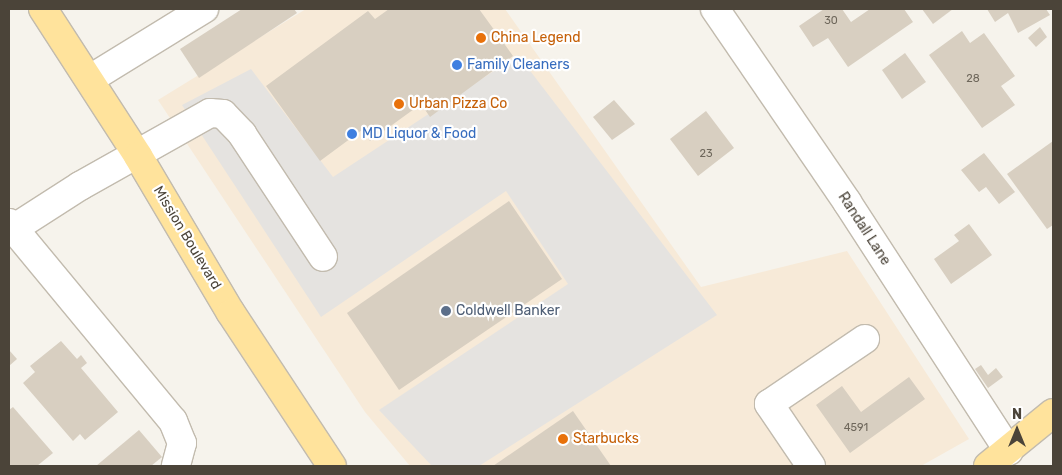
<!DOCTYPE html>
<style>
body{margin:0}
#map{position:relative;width:1062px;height:475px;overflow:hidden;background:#f6f3ec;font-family:Rubik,sans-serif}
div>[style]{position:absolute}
.commercial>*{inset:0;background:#f7ead8}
.parking>*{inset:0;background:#e5e3e0}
.building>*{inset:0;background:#d8cfc1}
.roads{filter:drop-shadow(1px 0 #c2bbae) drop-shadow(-1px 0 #c2bbae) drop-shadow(0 1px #c2bbae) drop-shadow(0 -1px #c2bbae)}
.minor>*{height:28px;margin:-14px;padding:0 14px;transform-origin:14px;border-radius:14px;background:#fff}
.major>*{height:28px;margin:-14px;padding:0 14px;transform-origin:14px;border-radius:14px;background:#ffe39c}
.dots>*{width:14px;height:14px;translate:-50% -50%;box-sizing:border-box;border:2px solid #fff;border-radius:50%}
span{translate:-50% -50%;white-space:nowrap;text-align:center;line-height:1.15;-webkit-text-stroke:4.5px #fff;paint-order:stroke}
.number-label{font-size:11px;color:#6e675b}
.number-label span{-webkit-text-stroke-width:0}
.food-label{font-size:14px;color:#c56008}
.left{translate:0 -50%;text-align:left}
.shop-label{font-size:14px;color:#366cbe}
.street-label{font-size:14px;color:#4b4439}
.service-label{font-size:14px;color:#4e5e75}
.frame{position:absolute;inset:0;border:10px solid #4b4439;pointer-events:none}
.north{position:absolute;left:992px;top:405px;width:50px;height:50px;-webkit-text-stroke:4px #fff;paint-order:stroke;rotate:0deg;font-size:14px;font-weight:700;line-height:20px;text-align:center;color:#4b4439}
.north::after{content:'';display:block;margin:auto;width:18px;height:22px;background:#4b4439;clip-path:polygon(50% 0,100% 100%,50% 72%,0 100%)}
</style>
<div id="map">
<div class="commercial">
<i style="clip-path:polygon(306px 9px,505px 9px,701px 287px,847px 251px,969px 439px,921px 466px,410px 466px,365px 412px,158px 100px)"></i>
</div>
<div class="parking">
<i style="clip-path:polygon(518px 55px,717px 315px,479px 466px,432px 466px,379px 410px,568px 284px,506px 191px,321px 317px,182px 105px,251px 69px,333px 177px)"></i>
</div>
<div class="building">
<i style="clip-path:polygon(242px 9px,294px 9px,297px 13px,199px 78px,180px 49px)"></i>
<i style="clip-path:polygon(389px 9px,479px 9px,513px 56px,430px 117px,421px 104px,370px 141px,362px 130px,320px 161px,266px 86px,368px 11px,375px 19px)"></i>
<i style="clip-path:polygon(824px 9px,842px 9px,851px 22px,870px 9px,904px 9px,913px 22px,848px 67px,828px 38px,813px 47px,799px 26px)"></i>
<i style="clip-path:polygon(922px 9px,953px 9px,933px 24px)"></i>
<i style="clip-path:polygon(987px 9px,1046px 9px,1050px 15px,1018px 33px,1008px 13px,995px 22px)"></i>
<i style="clip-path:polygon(1040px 27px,1047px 37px,1036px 47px,1028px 38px)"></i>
<i style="clip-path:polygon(962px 31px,970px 43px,984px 33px,1015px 76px,1001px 86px,1015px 105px,982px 128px,929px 55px)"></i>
<i style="clip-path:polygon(905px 53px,926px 82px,902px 99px,882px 70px)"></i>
<i style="clip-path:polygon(614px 100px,635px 124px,612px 140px,593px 117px)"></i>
<i style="clip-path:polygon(706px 111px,734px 148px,698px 176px,670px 139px)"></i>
<i style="clip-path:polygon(1053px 141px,1053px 225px,1047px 229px,1007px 174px)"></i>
<i style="clip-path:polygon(984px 153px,1015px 192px,999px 204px,986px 187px,979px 192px,961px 170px)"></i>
<i style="clip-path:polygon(509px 201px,562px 279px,399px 390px,347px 313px)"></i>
<i style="clip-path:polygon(969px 224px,992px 255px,951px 284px,934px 259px,959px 241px,954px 235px)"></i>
<i style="clip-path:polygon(61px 341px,77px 359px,81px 355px,87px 363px,81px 368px,118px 412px,85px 440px,80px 434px,73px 441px,23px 383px,35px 372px,30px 366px)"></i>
<i style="clip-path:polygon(9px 350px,17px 359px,9px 366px)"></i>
<i style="clip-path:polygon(981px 365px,988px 375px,996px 368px,1003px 377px,988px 388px,975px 369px)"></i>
<i style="clip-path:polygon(909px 377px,925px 399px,850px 453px,816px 405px,842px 386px,861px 412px)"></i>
<i style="clip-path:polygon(13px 407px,53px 453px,37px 466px,9px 466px,9px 410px)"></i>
<i style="clip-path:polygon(573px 411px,611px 466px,493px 466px)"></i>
<i style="clip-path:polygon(139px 430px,162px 457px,151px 466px,96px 466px)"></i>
</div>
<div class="roads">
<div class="minor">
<i style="left:715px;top:9px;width:234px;rotate:55.6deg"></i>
<i style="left:847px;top:202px;width:297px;rotate:57deg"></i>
<i style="left:90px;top:79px;width:134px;rotate:-31.6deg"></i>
<i style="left:9px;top:223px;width:257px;rotate:50.4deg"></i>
<i style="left:173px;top:421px;width:24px;rotate:68deg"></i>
<i style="left:182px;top:443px;width:24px;rotate:105deg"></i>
<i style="left:13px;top:229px;width:80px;rotate:-32.7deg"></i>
<i style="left:80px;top:186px;width:149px;rotate:-29.3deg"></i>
<i style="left:210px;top:113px;width:13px;rotate:4deg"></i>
<i style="left:223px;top:114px;width:28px;rotate:46deg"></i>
<i style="left:242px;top:134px;width:147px;rotate:56.6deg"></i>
<i style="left:811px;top:466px;width:75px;rotate:-124.1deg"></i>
<i style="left:769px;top:404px;width:116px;rotate:-34.1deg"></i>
</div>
<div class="major">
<i style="left:43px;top:9px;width:175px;rotate:57.1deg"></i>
<i style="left:138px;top:156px;width:182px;rotate:59.4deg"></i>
<i style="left:231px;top:313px;width:183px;rotate:56.6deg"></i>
<i style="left:988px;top:466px;width:84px;rotate:-39.2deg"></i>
</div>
</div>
<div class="dots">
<i style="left:481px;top:38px;background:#e8710a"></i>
<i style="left:457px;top:65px;background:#3f7fe0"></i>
<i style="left:399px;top:104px;background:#e8710a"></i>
<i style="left:352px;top:134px;background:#3f7fe0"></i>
<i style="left:446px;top:311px;background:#5c6f8a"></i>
<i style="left:563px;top:439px;background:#e8710a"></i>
</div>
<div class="number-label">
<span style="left:831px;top:21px">30</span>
<span style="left:973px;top:79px">28</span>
<span style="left:706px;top:154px">23</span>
<span style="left:856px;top:428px">4591</span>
</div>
<div class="food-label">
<span class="left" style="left:491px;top:38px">China Legend</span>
<span class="left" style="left:409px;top:104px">Urban Pizza Co</span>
<span class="left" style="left:573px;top:439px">Starbucks</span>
</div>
<div class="shop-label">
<span class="left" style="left:467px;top:65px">Family Cleaners</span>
<span class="left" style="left:362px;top:134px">MD Liquor &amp; Food</span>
</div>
<div class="street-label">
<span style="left:864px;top:229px;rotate:57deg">Randall Lane</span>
<span style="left:187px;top:238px;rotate:59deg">Mission Boulevard</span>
</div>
<div class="service-label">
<span class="left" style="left:456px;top:311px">Coldwell Banker</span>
</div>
<div class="frame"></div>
<div class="north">N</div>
</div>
